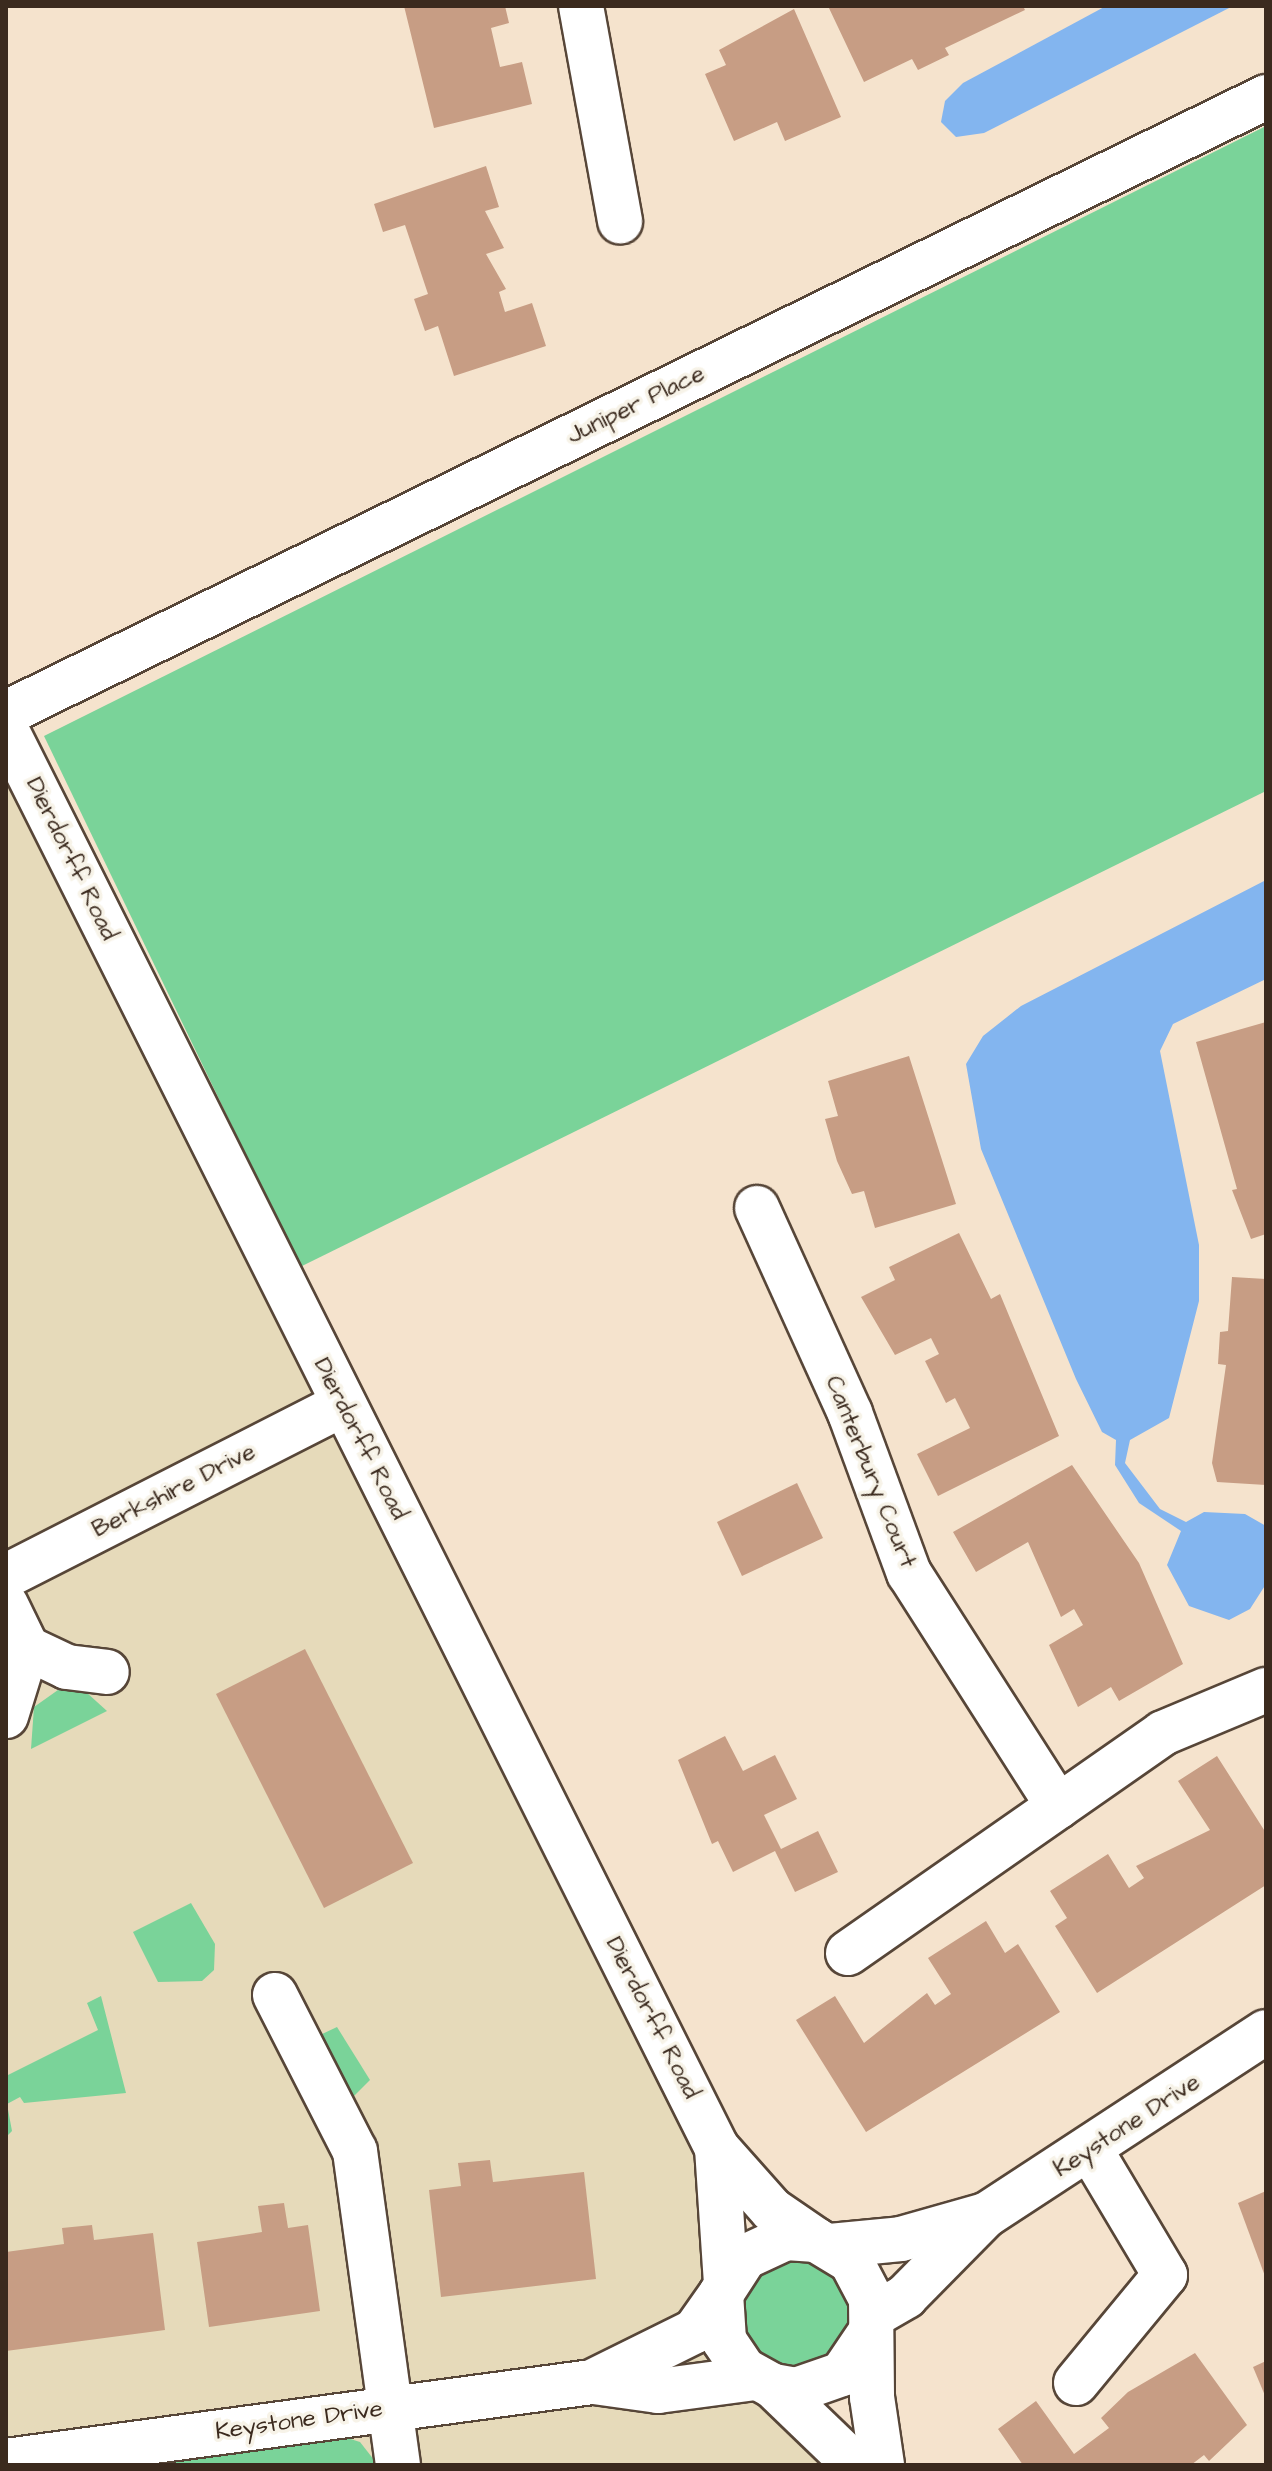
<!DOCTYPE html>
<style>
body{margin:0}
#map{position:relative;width:1272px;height:2471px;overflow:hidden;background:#f5e3cd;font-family:"Architects Daughter",sans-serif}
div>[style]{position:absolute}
.built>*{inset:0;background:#e6daba}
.green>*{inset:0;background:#7ad399}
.water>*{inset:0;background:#83b5ef}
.building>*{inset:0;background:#c79d84}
.roads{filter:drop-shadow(2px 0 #574638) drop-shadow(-2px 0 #574638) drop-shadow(0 2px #574638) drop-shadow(0 -2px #574638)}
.minor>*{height:44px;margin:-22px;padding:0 22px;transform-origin:22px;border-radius:22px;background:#fff}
span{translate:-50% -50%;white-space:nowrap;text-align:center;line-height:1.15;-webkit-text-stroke:7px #f7f3e8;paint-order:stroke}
.street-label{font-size:24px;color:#3b2a1e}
.frame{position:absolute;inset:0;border:8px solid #3b2a1e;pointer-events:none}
</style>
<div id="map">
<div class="built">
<i style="clip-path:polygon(6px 770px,690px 2144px,727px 2232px,855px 2465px,6px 2465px)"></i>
</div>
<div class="green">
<i style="clip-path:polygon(1266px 126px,1266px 791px,300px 1267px,44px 736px)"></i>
<i style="clip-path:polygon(58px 1690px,86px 1692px,107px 1711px,31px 1749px,34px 1707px)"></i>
<i style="clip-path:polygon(191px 1903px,215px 1944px,214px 1970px,202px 1981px,158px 1982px,133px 1932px)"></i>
<i style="clip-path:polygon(101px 1996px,126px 2093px,24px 2103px,20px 2097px,7px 2104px,12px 2131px,6px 2137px,6px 2076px,98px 2030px,87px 2003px)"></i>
<i style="clip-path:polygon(337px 2027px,370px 2080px,352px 2098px,320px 2035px)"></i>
<i style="clip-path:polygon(805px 2250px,853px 2283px,850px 2348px,794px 2378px,739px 2344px,738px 2286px,750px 2270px)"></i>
<i style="clip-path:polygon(341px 2436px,360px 2442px,378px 2465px,135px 2465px)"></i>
</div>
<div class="water">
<i style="clip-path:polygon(1106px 6px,1233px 6px,984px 133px,956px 137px,941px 122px,945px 101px,963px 83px)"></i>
<i style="clip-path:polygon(1266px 880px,1266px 979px,1173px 1024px,1160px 1051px,1199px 1245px,1199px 1301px,1169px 1418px,1130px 1440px,1125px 1463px,1160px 1509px,1186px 1522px,1204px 1512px,1245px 1514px,1266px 1526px,1266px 1584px,1250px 1609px,1229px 1620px,1189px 1606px,1167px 1565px,1181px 1531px,1139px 1503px,1115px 1465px,1116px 1440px,1102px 1432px,1076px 1379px,981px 1149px,966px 1064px,983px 1036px,1021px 1006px)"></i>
</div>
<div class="building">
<i style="clip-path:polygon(404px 6px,505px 6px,509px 23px,491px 28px,500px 67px,522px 62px,532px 104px,434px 128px)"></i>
<i style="clip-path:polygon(828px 6px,1023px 6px,1025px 10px,945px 48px,949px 55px,918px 70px,912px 59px,864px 82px)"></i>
<i style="clip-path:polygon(794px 9px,841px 117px,785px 141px,777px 122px,734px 141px,705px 74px,726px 65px,719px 50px)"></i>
<i style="clip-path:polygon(486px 166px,499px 207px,485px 211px,504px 248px,486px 254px,506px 289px,499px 292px,505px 312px,532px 303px,546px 346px,454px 376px,438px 326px,425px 331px,414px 299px,428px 294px,405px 225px,383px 232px,374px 204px)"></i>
<i style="clip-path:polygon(1266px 1022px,1266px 1234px,1251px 1239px,1232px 1190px,1237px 1189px,1196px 1042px)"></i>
<i style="clip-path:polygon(909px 1056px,956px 1204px,875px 1228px,864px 1191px,852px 1194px,837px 1161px,825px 1119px,838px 1116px,828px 1081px)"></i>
<i style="clip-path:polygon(959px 1233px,991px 1299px,1000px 1294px,1059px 1436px,938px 1496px,917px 1454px,970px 1428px,955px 1398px,946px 1403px,925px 1361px,939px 1354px,931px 1338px,895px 1355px,861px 1297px,895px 1280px,889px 1267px)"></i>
<i style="clip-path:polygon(1232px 1277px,1266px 1279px,1266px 1485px,1217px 1482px,1212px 1463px,1226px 1365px,1218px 1364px,1220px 1332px,1228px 1331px)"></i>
<i style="clip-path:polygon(1072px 1465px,1139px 1563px,1183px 1664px,1119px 1701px,1111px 1687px,1078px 1707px,1049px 1645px,1083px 1625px,1074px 1609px,1061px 1617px,1028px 1542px,976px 1572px,953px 1532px)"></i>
<i style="clip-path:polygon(797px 1483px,823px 1538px,742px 1576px,717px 1522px)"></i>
<i style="clip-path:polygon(305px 1649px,413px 1863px,324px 1908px,216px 1694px)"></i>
<i style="clip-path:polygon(725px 1736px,743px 1771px,775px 1755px,797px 1799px,764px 1815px,781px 1849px,818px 1831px,838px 1872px,795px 1892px,775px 1851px,733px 1872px,718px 1841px,712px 1844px,678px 1760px)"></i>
<i style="clip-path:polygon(1217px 1756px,1266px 1833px,1266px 1885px,1097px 1993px,1055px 1926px,1067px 1918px,1050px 1891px,1108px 1854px,1129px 1888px,1144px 1878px,1136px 1866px,1210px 1830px,1178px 1781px)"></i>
<i style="clip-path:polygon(986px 1921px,1005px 1953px,1018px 1944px,1060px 2012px,866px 2132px,796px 2020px,835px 1996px,864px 2043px,927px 1993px,935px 2005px,951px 1994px,928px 1958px)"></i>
<i style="clip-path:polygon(490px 2160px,493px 2182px,584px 2172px,596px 2279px,441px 2297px,429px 2190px,461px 2186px,458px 2163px)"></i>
<i style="clip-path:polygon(1266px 2191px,1266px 2279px,1238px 2203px)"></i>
<i style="clip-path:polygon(284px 2203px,288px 2228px,308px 2225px,320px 2311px,209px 2327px,197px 2242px,262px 2232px,258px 2206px)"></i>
<i style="clip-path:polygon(92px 2225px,94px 2240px,153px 2233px,165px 2330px,6px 2351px,6px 2252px,64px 2244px,62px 2228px)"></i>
<i style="clip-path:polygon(1195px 2353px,1247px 2425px,1209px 2461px,1204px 2455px,1191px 2465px,1023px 2465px,998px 2429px,1036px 2401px,1074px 2454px,1109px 2428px,1101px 2418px,1128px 2392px)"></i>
<i style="clip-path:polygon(1266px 2361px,1266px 2398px,1253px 2367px)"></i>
</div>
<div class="roads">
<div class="minor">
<i style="left:581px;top:6px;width:219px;rotate:79.7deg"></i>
<i style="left:6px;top:713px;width:1403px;rotate:-26.05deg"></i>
<i style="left:6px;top:729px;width:1587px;rotate:63.39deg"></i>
<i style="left:717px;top:2148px;width:83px;rotate:48.4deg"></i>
<i style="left:772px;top:2210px;width:53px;rotate:34.3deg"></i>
<i style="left:757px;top:1208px;width:225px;rotate:65.6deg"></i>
<i style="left:850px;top:1413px;width:171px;rotate:69.8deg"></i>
<i style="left:909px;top:1573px;width:277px;rotate:57.4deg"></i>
<i style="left:6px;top:1576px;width:377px;rotate:-27deg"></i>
<i style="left:6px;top:1605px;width:48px;rotate:64deg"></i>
<i style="left:6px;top:1716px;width:71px;rotate:-72.8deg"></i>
<i style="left:27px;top:1648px;width:44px;rotate:25.4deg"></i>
<i style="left:67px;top:1667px;width:40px;rotate:7.1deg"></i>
<i style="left:848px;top:1953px;width:384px;rotate:-34.9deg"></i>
<i style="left:1163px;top:1733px;width:112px;rotate:-22.7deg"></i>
<i style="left:275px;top:1995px;width:175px;rotate:62.9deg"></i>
<i style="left:355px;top:2151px;width:317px;rotate:82.2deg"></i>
<i style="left:717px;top:2148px;width:134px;rotate:86.2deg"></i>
<i style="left:830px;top:2246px;width:71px;rotate:-5.6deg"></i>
<i style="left:901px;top:2239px;width:88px;rotate:-15.8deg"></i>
<i style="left:986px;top:2215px;width:334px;rotate:-33.2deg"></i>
<i style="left:872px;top:2316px;width:39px;rotate:-30deg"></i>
<i style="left:906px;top:2296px;width:114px;rotate:-45.4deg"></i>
<i style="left:869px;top:2334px;width:48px;rotate:124deg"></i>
<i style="left:842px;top:2374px;width:49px;rotate:160.8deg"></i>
<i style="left:796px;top:2390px;width:23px;rotate:-170deg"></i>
<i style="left:773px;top:2386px;width:33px;rotate:-151deg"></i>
<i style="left:744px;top:2370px;width:36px;rotate:-124deg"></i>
<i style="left:724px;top:2340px;width:46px;rotate:-93.7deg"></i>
<i style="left:721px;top:2294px;width:44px;rotate:-57deg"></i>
<i style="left:745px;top:2257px;width:45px;rotate:-24.9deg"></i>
<i style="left:786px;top:2238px;width:30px;rotate:4deg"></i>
<i style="left:816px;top:2240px;width:41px;rotate:31deg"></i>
<i style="left:851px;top:2261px;width:43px;rotate:62.2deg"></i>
<i style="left:871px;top:2299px;width:98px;rotate:89.4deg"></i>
<i style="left:872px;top:2397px;width:69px;rotate:81.6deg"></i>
<i style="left:594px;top:2382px;width:65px;rotate:8deg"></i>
<i style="left:658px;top:2391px;width:98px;rotate:-7.6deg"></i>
<i style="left:1076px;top:2383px;width:140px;rotate:-50.5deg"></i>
<i style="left:1165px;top:2275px;width:144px;rotate:-120.8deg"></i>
<i style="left:773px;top:2386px;width:114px;rotate:43.9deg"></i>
<i style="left:6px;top:2461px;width:591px;rotate:-7.68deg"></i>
<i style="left:592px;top:2382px;width:115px;rotate:-26.3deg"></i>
<i style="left:695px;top:2331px;width:45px;rotate:-54.9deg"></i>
</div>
</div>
<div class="street-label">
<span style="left:636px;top:405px;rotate:-26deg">Juniper Place</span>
<span style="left:71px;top:859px;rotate:64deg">Dierdorff Road</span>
<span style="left:360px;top:1439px;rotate:63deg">Dierdorff Road</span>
<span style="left:870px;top:1472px;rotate:68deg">Canterbury Court</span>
<span style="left:174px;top:1491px;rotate:-27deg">Berkshire Drive</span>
<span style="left:652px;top:2018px;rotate:63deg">Dierdorff Road</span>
<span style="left:1127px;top:2126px;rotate:-33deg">Keystone Drive</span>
<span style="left:299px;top:2421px;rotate:-8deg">Keystone Drive</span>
</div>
<div class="frame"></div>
</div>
